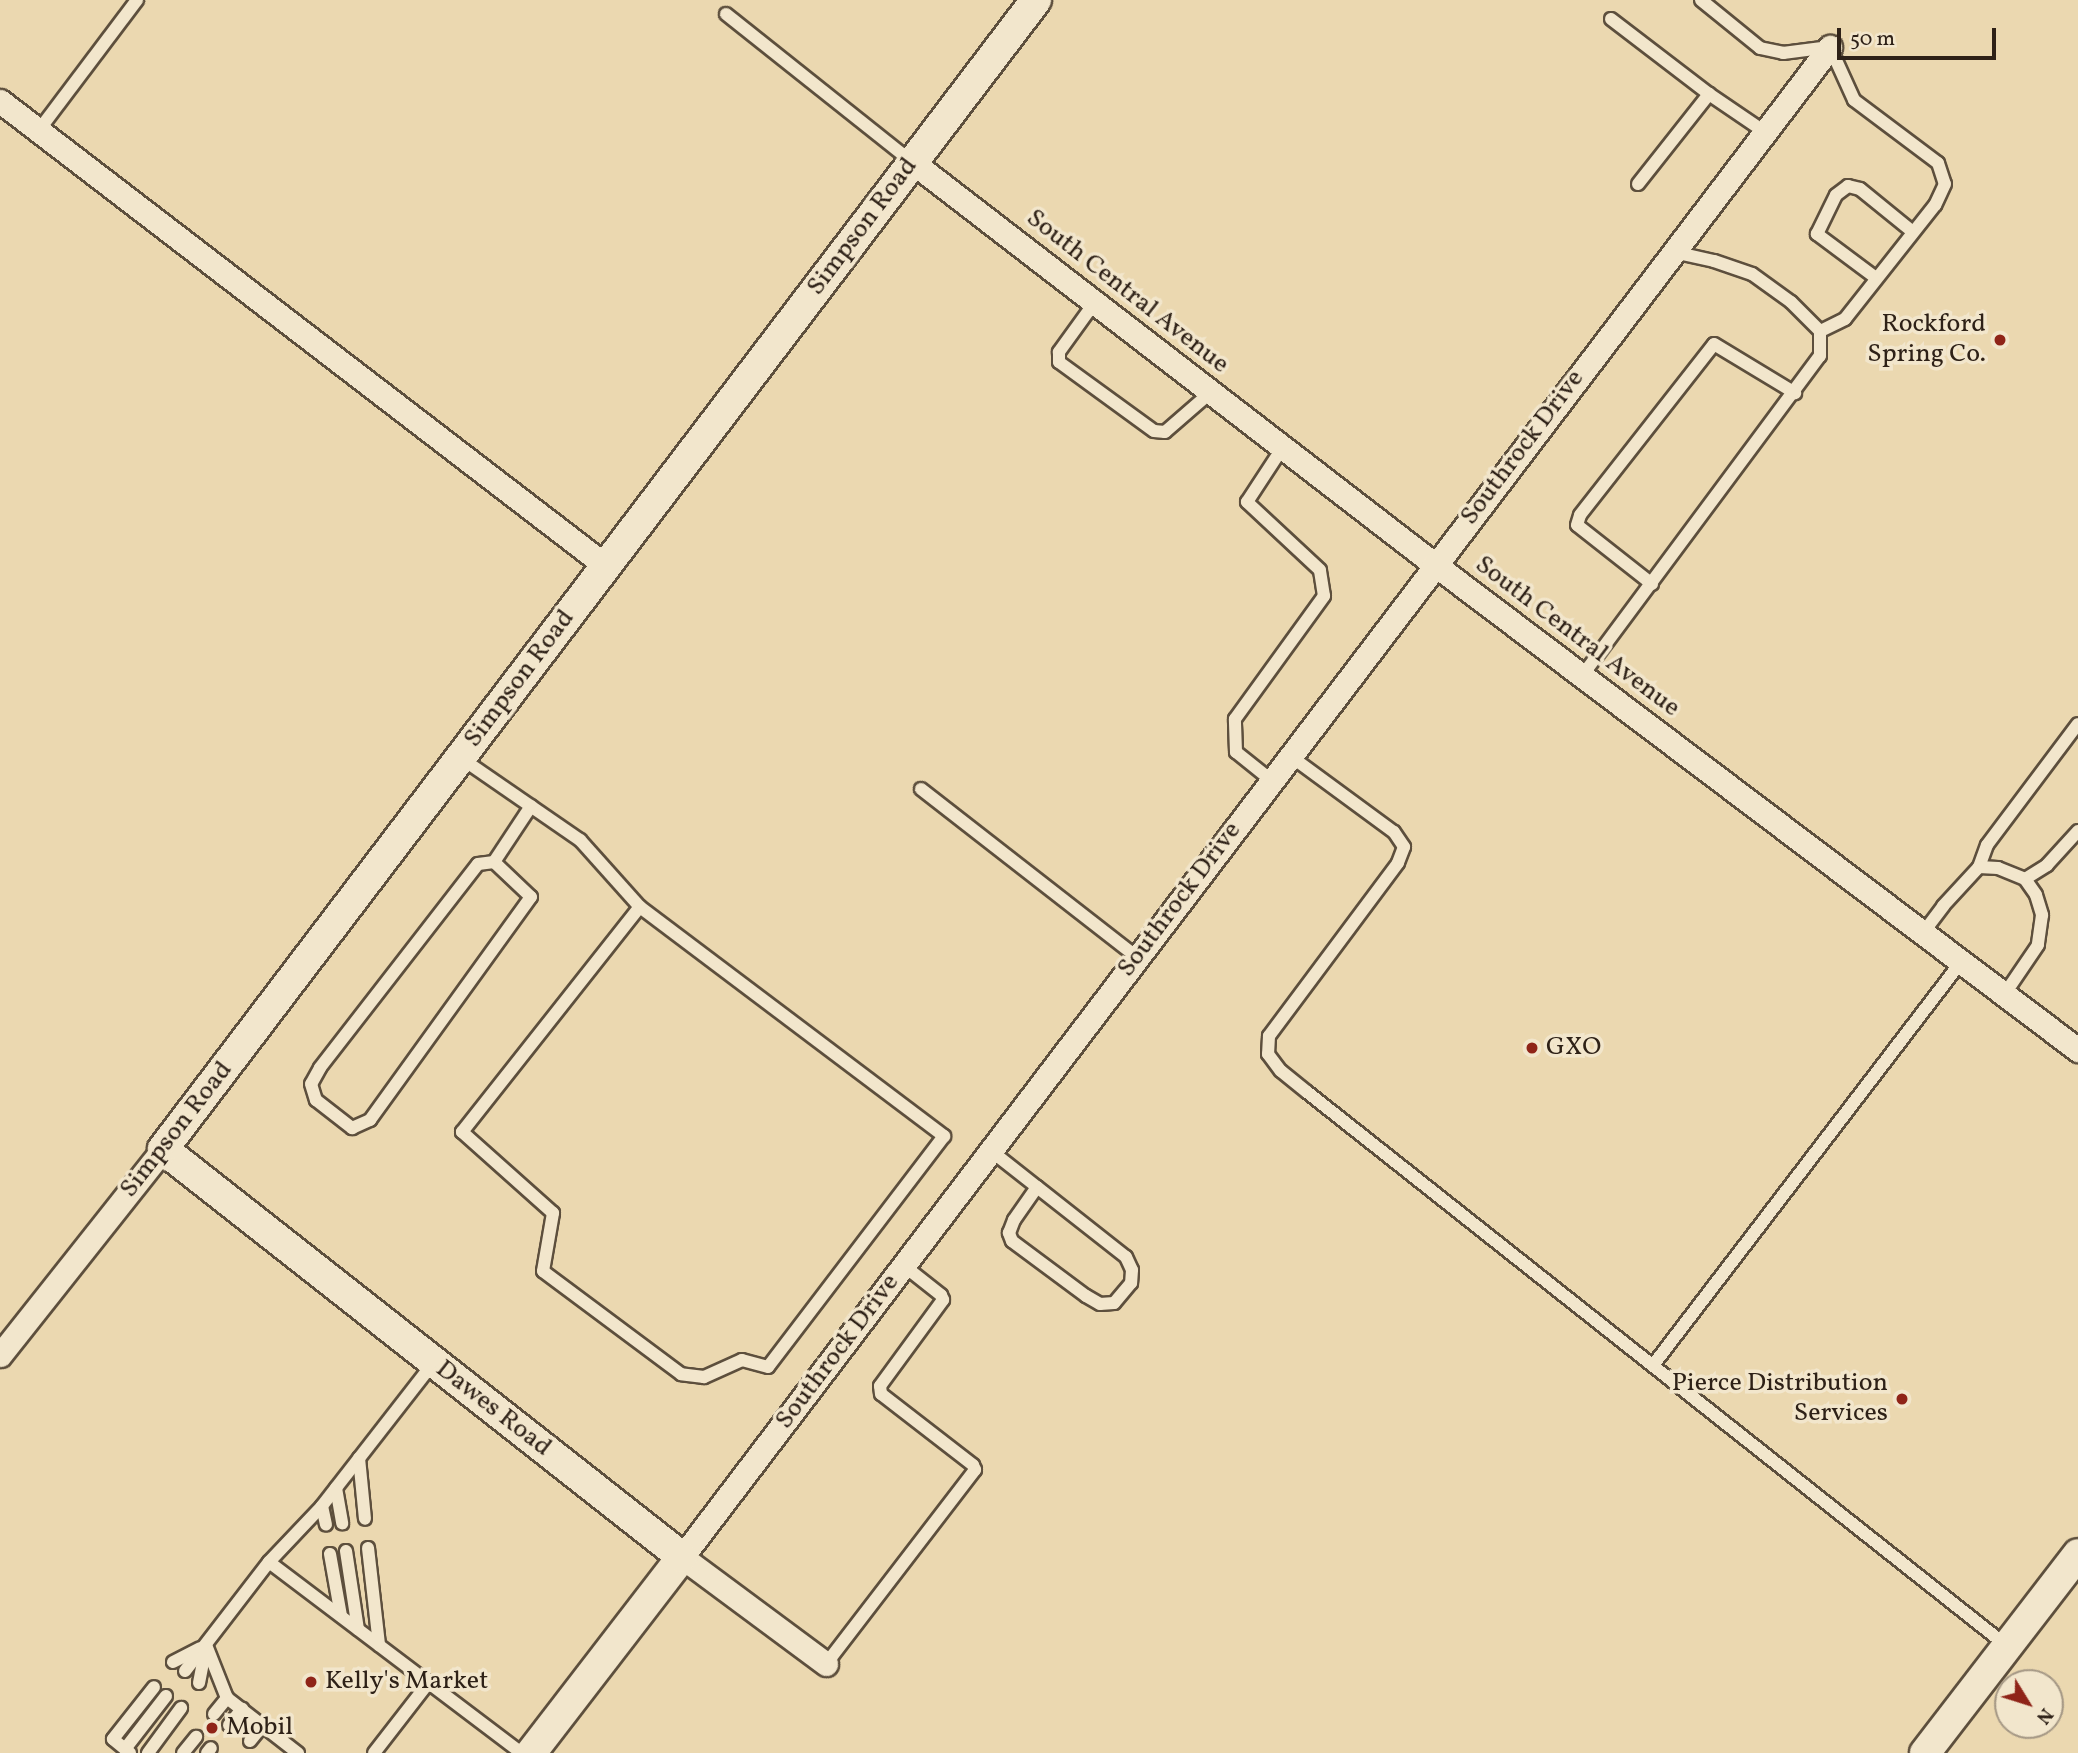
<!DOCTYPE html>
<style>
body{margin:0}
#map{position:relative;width:2078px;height:1753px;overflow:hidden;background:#ebd8b0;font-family:Vollkorn,serif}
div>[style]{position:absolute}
.roads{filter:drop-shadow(2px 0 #5d4f3d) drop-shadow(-2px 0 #5d4f3d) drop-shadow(0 2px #5d4f3d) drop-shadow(0 -2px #5d4f3d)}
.service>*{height:12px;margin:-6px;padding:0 6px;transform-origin:6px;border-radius:6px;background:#f2e6cc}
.minor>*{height:23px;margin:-11.5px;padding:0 11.5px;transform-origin:11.5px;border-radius:11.5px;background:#f2e6cc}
.tertiary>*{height:30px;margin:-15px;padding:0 15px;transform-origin:15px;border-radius:15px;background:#f2e6cc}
.dots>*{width:19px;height:19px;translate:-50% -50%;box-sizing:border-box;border:4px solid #f2e6cc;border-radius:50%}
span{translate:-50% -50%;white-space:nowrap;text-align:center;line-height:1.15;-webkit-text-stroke:7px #f2e6cc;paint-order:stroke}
.street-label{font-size:26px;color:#2e2117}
.poi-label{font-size:26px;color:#2e2117}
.right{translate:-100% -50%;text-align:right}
.left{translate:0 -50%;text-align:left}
.north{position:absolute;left:1994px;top:1669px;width:70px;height:70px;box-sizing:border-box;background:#f2e6cc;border:2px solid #a49784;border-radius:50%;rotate:128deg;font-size:19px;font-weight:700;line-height:28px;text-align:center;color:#2e2117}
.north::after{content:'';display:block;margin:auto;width:24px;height:32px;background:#8f2418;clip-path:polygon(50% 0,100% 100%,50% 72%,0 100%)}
.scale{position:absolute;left:1837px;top:28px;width:159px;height:32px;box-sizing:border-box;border:4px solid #2e2117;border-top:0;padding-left:9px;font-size:21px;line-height:24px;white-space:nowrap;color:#2e2117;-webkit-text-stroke:5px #f2e6cc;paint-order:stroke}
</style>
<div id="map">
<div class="roads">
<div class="service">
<i style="left:1701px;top:0;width:76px;rotate:39.1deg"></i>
<i style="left:1760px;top:48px;width:24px;rotate:12deg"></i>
<i style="left:1783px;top:53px;width:47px;rotate:-7.3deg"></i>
<i style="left:1830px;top:47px;width:58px;rotate:65.6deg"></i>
<i style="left:1854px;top:100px;width:105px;rotate:36.9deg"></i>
<i style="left:1938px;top:163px;width:22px;rotate:72deg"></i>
<i style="left:1945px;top:184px;width:23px;rotate:115deg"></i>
<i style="left:1935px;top:205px;width:145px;rotate:128.3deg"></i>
<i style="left:1845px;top:319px;width:28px;rotate:154deg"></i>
<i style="left:726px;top:14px;width:236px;rotate:38.5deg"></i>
<i style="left:1611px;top:19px;width:123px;rotate:37.4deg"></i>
<i style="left:39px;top:130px;width:163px;rotate:-53deg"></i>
<i style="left:1638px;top:184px;width:115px;rotate:-51.7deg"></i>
<i style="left:1709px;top:94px;width:68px;rotate:34.2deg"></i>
<i style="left:1876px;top:278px;width:74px;rotate:-143.3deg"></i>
<i style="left:1817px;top:234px;width:43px;rotate:-64deg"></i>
<i style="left:1836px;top:195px;width:15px;rotate:-37deg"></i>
<i style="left:1848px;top:186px;width:12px;rotate:14deg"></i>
<i style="left:1860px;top:189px;width:68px;rotate:39.1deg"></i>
<i style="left:1095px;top:302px;width:62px;rotate:125.8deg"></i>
<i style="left:1059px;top:352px;width:10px;rotate:90deg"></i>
<i style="left:1059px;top:362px;width:117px;rotate:36deg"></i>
<i style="left:1154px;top:431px;width:11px;rotate:5deg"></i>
<i style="left:1165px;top:432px;width:61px;rotate:-41deg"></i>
<i style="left:1652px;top:584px;width:95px;rotate:-141.8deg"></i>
<i style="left:1577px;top:525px;width:10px;rotate:-73deg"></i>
<i style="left:1580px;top:515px;width:217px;rotate:-51.9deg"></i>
<i style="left:1714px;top:344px;width:95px;rotate:31.2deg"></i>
<i style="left:1582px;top:676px;width:399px;rotate:-53.4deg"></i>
<i style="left:1820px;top:356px;width:25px;rotate:-90deg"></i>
<i style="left:1820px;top:331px;width:41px;rotate:-135deg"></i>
<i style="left:1791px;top:302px;width:48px;rotate:-144.3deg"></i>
<i style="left:1752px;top:274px;width:40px;rotate:-161.1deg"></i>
<i style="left:1714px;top:261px;width:42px;rotate:-167.6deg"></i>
<i style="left:1289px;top:755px;width:130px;rotate:36.3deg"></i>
<i style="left:1394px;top:832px;width:18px;rotate:56deg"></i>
<i style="left:1404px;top:847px;width:17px;rotate:111deg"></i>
<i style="left:1398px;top:863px;width:216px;rotate:126.7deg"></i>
<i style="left:1269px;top:1036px;width:18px;rotate:93deg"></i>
<i style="left:1268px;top:1054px;width:21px;rotate:53deg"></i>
<i style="left:1281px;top:1071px;width:33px;rotate:39deg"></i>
<i style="left:1307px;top:1092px;width:893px;rotate:38.36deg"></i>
<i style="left:461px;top:758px;width:145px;rotate:34.6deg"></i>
<i style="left:580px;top:840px;width:90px;rotate:48.2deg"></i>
<i style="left:640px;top:907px;width:381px;rotate:37deg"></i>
<i style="left:944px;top:1136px;width:290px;rotate:127.3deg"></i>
<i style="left:768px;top:1367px;width:27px;rotate:-165deg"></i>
<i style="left:742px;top:1360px;width:42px;rotate:155.9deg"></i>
<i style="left:704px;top:1377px;width:23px;rotate:-173deg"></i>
<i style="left:681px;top:1374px;width:172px;rotate:-143.3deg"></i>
<i style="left:543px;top:1271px;width:59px;rotate:-80.2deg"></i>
<i style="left:553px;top:1213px;width:122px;rotate:-138.3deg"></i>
<i style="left:462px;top:1132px;width:287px;rotate:-51.7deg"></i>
<i style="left:1271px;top:780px;width:45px;rotate:-141.3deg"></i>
<i style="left:1236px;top:752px;width:33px;rotate:-92deg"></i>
<i style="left:1235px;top:719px;width:152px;rotate:-54.1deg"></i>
<i style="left:1324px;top:596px;width:26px;rotate:-99deg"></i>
<i style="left:1320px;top:570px;width:100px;rotate:-137deg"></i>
<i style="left:1247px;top:502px;width:66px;rotate:-56.8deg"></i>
<i style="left:921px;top:789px;width:274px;rotate:37.9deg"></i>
<i style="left:494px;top:862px;width:16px;rotate:173deg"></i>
<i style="left:478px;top:864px;width:258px;rotate:127.8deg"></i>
<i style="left:320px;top:1068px;width:18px;rotate:119deg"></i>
<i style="left:311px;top:1084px;width:17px;rotate:73deg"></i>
<i style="left:316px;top:1100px;width:46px;rotate:37.9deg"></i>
<i style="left:352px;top:1128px;width:20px;rotate:-24deg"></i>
<i style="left:370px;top:1120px;width:275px;rotate:-54.2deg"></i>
<i style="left:531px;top:897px;width:51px;rotate:-136.6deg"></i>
<i style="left:494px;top:862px;width:67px;rotate:-56.5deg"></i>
<i style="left:1979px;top:867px;width:23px;rotate:-70deg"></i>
<i style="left:1987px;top:845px;width:151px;rotate:-53.1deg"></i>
<i style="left:2025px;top:879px;width:26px;rotate:-32deg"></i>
<i style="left:2047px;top:865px;width:46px;rotate:-47.6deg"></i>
<i style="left:1923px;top:933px;width:34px;rotate:-53deg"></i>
<i style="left:1943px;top:906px;width:53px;rotate:-47.3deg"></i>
<i style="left:1979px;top:867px;width:19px;rotate:3deg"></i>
<i style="left:1998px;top:868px;width:29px;rotate:22deg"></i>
<i style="left:2025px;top:879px;width:19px;rotate:55deg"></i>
<i style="left:2036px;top:895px;width:21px;rotate:73deg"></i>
<i style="left:2042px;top:915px;width:30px;rotate:98deg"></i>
<i style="left:2038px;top:945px;width:60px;rotate:124.2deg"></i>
<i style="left:990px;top:1150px;width:60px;rotate:38.2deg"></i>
<i style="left:1037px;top:1187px;width:113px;rotate:38.2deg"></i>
<i style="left:1126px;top:1257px;width:14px;rotate:65deg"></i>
<i style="left:1132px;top:1270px;width:13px;rotate:94deg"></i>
<i style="left:1131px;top:1283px;width:26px;rotate:130deg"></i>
<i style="left:1114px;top:1303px;width:14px;rotate:176deg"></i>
<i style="left:1100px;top:1304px;width:16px;rotate:-150deg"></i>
<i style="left:1086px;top:1296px;width:92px;rotate:-143.4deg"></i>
<i style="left:1012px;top:1241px;width:9px;rotate:-111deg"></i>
<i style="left:1009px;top:1233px;width:14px;rotate:-69deg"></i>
<i style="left:1014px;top:1220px;width:40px;rotate:-55.1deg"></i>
<i style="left:434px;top:1362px;width:182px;rotate:127.9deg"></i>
<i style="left:322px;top:1506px;width:77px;rotate:133.4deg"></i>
<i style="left:269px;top:1562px;width:317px;rotate:37.1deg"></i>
<i style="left:1654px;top:1364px;width:506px;rotate:-52.63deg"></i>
<i style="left:359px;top:1458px;width:61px;rotate:84.4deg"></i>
<i style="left:336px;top:1488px;width:36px;rotate:80deg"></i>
<i style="left:322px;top:1506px;width:19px;rotate:78deg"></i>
<i style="left:368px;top:1548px;width:98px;rotate:83.5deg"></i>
<i style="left:346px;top:1551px;width:79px;rotate:81.3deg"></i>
<i style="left:330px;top:1554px;width:63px;rotate:79.9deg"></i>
<i style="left:206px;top:1645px;width:57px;rotate:68.4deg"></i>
<i style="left:227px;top:1698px;width:90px;rotate:37.8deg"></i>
<i style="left:173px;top:1662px;width:30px;rotate:-27deg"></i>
<i style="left:826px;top:1664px;width:245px;rotate:-52.5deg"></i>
<i style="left:975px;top:1470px;width:5px;rotate:-112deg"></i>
<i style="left:973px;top:1465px;width:116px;rotate:-142.3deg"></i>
<i style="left:881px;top:1394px;width:8px;rotate:-97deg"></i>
<i style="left:880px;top:1386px;width:107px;rotate:-53.8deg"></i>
<i style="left:943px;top:1300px;width:5px;rotate:-112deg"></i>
<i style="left:941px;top:1295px;width:48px;rotate:-141.7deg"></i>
<i style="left:185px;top:1671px;width:138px;rotate:-52.4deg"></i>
<i style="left:199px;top:1683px;width:36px;rotate:-79deg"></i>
<i style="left:214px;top:1714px;width:21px;rotate:-51deg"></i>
<i style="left:229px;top:1725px;width:21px;rotate:-51deg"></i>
<i style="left:250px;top:1741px;width:21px;rotate:-51deg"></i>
<i style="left:125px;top:1749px;width:67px;rotate:-52.3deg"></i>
<i style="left:130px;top:1753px;width:22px;rotate:-141deg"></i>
<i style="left:113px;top:1739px;width:66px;rotate:-51.7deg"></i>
<i style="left:148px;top:1753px;width:56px;rotate:-53.7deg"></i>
<i style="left:183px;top:1753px;width:21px;rotate:-51deg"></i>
<i style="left:207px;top:1753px;width:6px;rotate:-51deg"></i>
<i style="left:374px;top:1753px;width:90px;rotate:-52.2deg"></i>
</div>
<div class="minor">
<i style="left:0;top:101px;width:764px;rotate:37.5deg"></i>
<i style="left:911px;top:161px;width:660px;rotate:37.62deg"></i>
<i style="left:1434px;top:564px;width:807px;rotate:37.04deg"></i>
<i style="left:0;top:1355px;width:263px;rotate:-51.6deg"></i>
<i style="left:826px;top:1664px;width:179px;rotate:-143.4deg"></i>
<i style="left:682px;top:1557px;width:1897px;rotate:-52.76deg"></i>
</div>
<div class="tertiary">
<i style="left:531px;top:1753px;width:247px;rotate:-52.4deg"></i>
<i style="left:682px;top:1557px;width:660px;rotate:-141.83deg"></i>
<i style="left:163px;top:1149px;width:1443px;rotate:-52.77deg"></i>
<i style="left:1925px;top:1753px;width:251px;rotate:-52.4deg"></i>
</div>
</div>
<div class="dots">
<i style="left:2000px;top:340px;background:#8f2418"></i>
<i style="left:1532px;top:1048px;background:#8f2418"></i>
<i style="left:1902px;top:1399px;background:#8f2418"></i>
<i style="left:311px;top:1682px;background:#8f2418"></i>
<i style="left:212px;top:1728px;background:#8f2418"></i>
</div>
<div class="street-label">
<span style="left:863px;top:227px;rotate:-53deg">Simpson Road</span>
<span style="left:1127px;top:292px;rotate:38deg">South Central Avenue</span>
<span style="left:1523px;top:448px;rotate:-53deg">Southrock Drive</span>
<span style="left:1577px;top:637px;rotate:37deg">South Central Avenue</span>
<span style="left:520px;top:679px;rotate:-53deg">Simpson Road</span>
<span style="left:1180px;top:900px;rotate:-53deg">Southrock Drive</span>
<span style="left:177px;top:1130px;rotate:-52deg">Simpson Road</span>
<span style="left:838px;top:1352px;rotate:-53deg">Southrock Drive</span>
<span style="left:493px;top:1409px;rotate:38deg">Dawes Road</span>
</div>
<div class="poi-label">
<span class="right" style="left:1986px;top:340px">Rockford<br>Spring Co.</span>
<span class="left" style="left:1546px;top:1048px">GXO</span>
<span class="right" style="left:1888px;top:1399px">Pierce Distribution<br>Services</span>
<span class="left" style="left:325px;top:1682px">Kelly's Market</span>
<span class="left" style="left:226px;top:1728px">Mobil</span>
</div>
<div class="north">N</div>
<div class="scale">50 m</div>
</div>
